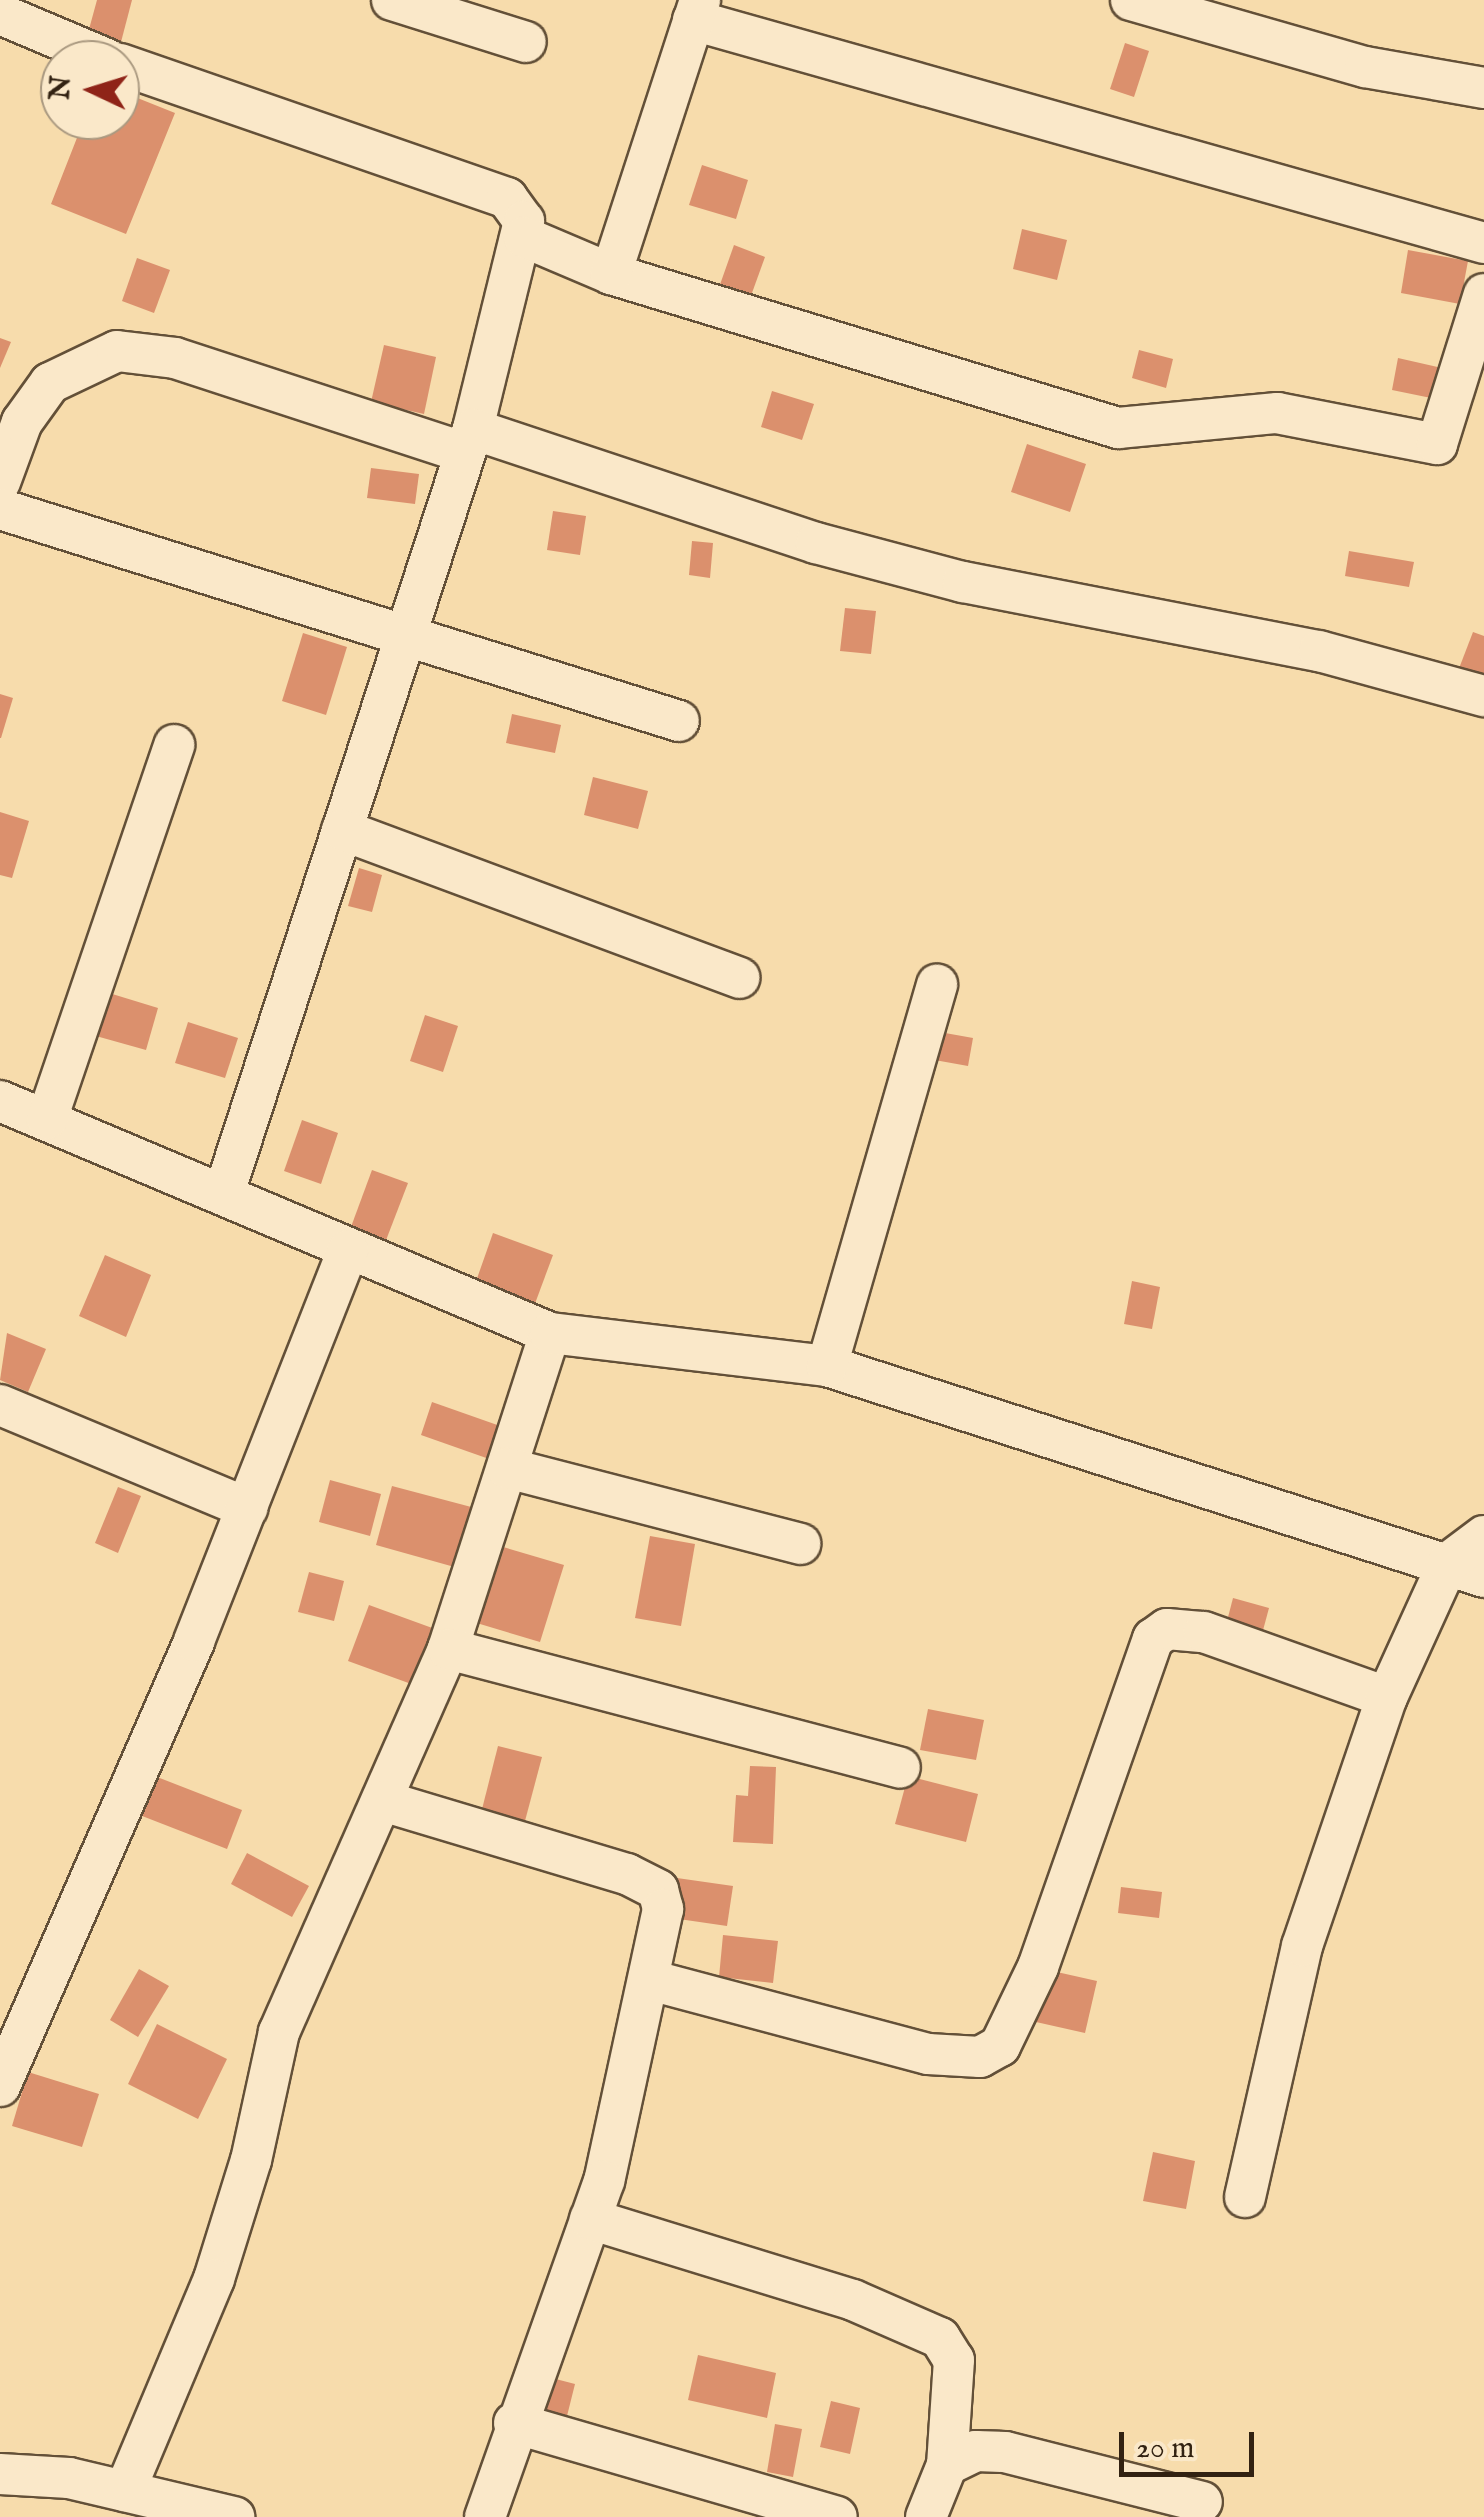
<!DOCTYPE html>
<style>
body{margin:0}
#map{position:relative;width:1484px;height:2517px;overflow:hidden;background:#f7dcac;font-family:"IM FELL English",serif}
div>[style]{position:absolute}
.building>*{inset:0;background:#db906d}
.roads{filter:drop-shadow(2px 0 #635038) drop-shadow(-2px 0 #635038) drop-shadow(0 2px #635038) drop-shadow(0 -2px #635038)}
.street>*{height:40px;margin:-20px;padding:0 20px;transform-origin:20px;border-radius:20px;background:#fae8c9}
span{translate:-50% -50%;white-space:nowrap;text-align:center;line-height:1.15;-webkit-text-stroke:10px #fae8c9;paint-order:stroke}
.north{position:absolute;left:40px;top:40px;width:100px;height:100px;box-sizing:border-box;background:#fae8c9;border:2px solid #aa9980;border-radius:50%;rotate:274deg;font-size:28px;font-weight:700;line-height:40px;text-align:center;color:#322212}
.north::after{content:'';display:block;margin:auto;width:35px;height:45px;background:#8f2418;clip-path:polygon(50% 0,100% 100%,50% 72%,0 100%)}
.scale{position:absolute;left:1119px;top:2432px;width:135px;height:45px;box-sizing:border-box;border:5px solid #322212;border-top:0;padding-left:12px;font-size:30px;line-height:35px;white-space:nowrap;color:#322212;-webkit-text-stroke:8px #fae8c9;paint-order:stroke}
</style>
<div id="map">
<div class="building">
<i style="clip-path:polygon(97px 0,132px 0,121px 42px,88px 33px)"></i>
<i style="clip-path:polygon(1125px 43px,1149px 51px,1134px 97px,1110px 89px)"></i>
<i style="clip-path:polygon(120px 91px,175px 113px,126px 234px,51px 204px,84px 120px,120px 120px)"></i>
<i style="clip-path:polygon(702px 165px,748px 180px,736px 219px,689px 205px)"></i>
<i style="clip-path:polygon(1022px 229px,1067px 240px,1057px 280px,1013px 269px)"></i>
<i style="clip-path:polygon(734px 245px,765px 257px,748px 304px,717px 293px)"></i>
<i style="clip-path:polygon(1408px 250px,1468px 261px,1460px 304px,1401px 293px)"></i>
<i style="clip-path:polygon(137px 258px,170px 270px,154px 313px,122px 301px)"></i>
<i style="clip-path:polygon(0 338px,11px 342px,0 368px)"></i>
<i style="clip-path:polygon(384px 345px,436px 357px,424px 414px,371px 402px)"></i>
<i style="clip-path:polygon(1139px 350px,1173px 359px,1166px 388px,1132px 378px)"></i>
<i style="clip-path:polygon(1398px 358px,1442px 368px,1436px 399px,1392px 390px)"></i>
<i style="clip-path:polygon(772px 391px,814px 404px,802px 440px,761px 427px)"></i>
<i style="clip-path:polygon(1027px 444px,1086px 464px,1070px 512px,1011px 492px)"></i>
<i style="clip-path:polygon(371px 468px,419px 474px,415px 504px,367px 498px)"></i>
<i style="clip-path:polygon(553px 511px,586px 516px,580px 555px,547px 550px)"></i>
<i style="clip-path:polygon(692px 541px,713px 543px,710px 578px,689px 575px)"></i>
<i style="clip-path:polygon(1349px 551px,1414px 562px,1409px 587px,1345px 576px)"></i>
<i style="clip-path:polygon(845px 608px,876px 611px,871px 654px,840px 651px)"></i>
<i style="clip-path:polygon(1473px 632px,1484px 636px,1484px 681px,1458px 671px)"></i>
<i style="clip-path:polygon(303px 633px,347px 647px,326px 715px,282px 701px)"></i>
<i style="clip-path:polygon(0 694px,13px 698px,1px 738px,0 738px)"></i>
<i style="clip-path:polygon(512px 714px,561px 725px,555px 753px,506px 743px)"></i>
<i style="clip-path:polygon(593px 777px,648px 791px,638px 829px,584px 815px)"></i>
<i style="clip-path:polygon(0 812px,29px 821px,12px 878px,0 875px)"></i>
<i style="clip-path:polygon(359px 868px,382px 875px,372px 912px,348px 906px)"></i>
<i style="clip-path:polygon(109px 993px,158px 1008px,146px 1050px,96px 1036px)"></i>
<i style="clip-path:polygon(425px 1015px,458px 1026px,443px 1072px,410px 1061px)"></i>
<i style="clip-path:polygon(188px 1022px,238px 1038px,225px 1078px,175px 1063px)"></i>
<i style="clip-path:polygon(934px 1031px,973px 1038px,968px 1066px,929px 1059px)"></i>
<i style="clip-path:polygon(302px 1120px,338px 1133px,321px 1184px,284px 1171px)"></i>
<i style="clip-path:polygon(372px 1170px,408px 1183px,383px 1248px,348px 1235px)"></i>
<i style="clip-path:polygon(493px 1233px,553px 1255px,533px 1309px,474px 1287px)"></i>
<i style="clip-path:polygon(105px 1255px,151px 1275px,126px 1337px,79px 1316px)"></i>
<i style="clip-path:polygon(1132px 1281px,1160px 1287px,1152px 1329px,1124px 1324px)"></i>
<i style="clip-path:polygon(7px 1333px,46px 1349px,28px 1392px,0 1380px)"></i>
<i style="clip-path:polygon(432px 1402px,503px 1427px,492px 1460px,421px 1435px)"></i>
<i style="clip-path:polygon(330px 1480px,381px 1494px,370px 1536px,319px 1522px)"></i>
<i style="clip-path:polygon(392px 1486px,475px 1508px,458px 1568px,376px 1545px)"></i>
<i style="clip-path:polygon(118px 1487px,141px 1496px,118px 1553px,95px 1543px)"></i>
<i style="clip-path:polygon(650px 1536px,695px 1544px,681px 1626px,635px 1618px)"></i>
<i style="clip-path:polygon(493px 1544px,564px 1565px,540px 1642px,470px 1621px)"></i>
<i style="clip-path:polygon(309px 1572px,344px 1581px,334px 1621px,298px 1612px)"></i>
<i style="clip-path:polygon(1233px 1598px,1269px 1608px,1262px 1634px,1226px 1625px)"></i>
<i style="clip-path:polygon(369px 1605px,435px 1629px,414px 1685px,348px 1661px)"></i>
<i style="clip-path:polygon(928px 1709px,984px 1720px,976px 1760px,920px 1750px)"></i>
<i style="clip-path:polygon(498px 1746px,542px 1757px,521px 1836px,478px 1825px)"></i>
<i style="clip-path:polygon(750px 1766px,776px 1767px,773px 1844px,733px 1842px,736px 1795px,748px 1796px)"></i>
<i style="clip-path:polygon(152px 1775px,242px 1810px,227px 1849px,137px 1814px)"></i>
<i style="clip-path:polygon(908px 1776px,978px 1794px,966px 1842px,895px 1824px)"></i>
<i style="clip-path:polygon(247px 1853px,309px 1886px,292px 1917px,231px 1884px)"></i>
<i style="clip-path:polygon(677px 1878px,733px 1886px,727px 1926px,672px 1918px)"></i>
<i style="clip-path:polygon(1121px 1887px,1162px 1892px,1159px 1918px,1118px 1913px)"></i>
<i style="clip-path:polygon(723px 1935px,778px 1941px,773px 1983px,719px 1977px)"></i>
<i style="clip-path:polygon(139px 1969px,169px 1986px,138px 2037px,110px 2020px)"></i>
<i style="clip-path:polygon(1048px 1970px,1097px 1981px,1085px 2033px,1036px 2022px)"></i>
<i style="clip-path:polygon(157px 2024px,227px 2059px,198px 2119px,128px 2084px)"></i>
<i style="clip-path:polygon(28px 2072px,99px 2094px,82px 2147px,12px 2126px)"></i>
<i style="clip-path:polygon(1153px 2152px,1195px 2161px,1186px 2209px,1143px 2201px)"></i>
<i style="clip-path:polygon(698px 2355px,776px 2373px,767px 2418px,688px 2400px)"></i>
<i style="clip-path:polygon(548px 2377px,575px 2384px,564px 2428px,537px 2422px)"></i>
<i style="clip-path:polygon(831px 2401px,860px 2408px,850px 2454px,820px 2447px)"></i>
<i style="clip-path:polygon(775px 2424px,802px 2429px,793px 2477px,767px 2472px)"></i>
</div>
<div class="roads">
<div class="street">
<i style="left:392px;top:0;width:140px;rotate:17.4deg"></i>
<i style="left:1131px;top:0;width:243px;rotate:16deg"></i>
<i style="left:1365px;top:67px;width:121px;rotate:10deg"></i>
<i style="left:0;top:14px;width:118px;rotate:22.9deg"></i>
<i style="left:693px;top:20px;width:822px;rotate:15.74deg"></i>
<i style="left:120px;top:64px;width:410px;rotate:19.1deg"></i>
<i style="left:507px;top:198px;width:29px;rotate:54deg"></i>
<i style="left:524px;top:221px;width:214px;rotate:103.8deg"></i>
<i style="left:473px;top:429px;width:800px;rotate:108.05deg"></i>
<i style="left:524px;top:237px;width:95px;rotate:23deg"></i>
<i style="left:611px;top:274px;width:530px;rotate:16.9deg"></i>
<i style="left:1118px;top:428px;width:160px;rotate:-5.4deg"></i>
<i style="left:1277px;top:413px;width:163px;rotate:11deg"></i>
<i style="left:1437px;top:444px;width:157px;rotate:-72.6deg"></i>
<i style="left:611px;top:274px;width:288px;rotate:-72deg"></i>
<i style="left:473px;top:429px;width:361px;rotate:18.4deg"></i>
<i style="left:816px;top:543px;width:152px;rotate:14.9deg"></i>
<i style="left:963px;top:582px;width:363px;rotate:11deg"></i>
<i style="left:1319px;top:651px;width:171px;rotate:15.3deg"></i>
<i style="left:0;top:482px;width:64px;rotate:-69.9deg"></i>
<i style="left:22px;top:422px;width:48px;rotate:-54.3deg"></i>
<i style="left:50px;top:383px;width:74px;rotate:-25.5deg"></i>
<i style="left:117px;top:351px;width:58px;rotate:6.9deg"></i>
<i style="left:175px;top:358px;width:305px;rotate:18.1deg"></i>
<i style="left:0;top:509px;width:711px;rotate:17.34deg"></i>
<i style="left:342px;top:830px;width:424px;rotate:20.4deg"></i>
<i style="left:0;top:1101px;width:597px;rotate:22.87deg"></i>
<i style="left:550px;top:1333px;width:332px;rotate:107.9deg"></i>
<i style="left:448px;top:1649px;width:419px;rotate:113.8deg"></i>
<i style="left:279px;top:2032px;width:131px;rotate:102.3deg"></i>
<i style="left:251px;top:2160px;width:125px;rotate:107.3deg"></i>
<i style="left:214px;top:2279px;width:230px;rotate:112.8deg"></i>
<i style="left:47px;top:1119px;width:395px;rotate:-71.2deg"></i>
<i style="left:550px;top:1333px;width:279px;rotate:6.8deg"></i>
<i style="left:827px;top:1366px;width:690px;rotate:17.8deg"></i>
<i style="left:827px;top:1366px;width:397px;rotate:-73.9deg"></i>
<i style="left:0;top:1405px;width:268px;rotate:22.6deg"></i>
<i style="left:507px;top:1468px;width:303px;rotate:14.5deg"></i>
<i style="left:448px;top:1649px;width:467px;rotate:14.7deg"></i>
<i style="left:383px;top:1801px;width:255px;rotate:16.7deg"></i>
<i style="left:627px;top:1874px;width:35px;rotate:27deg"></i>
<i style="left:658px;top:1890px;width:20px;rotate:75deg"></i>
<i style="left:663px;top:1909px;width:278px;rotate:102.2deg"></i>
<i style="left:604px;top:2181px;width:356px;rotate:109.5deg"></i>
<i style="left:650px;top:1980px;width:288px;rotate:14.9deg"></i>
<i style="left:928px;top:2054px;width:52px;rotate:3.3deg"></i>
<i style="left:980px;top:2057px;width:23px;rotate:-29deg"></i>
<i style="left:1000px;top:2046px;width:88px;rotate:-64.3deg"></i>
<i style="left:1038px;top:1967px;width:348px;rotate:-70.7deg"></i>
<i style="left:1153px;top:1639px;width:17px;rotate:-36deg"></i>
<i style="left:1167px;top:1629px;width:37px;rotate:5deg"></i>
<i style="left:1204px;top:1632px;width:194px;rotate:19.6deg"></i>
<i style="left:0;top:2086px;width:485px;rotate:-66.4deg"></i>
<i style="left:194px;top:1641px;width:420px;rotate:-68.5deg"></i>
<i style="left:1245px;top:2197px;width:257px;rotate:-77.2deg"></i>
<i style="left:1302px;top:1946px;width:263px;rotate:-71.2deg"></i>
<i style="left:1387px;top:1697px;width:147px;rotate:-65.5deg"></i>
<i style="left:1448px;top:1563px;width:45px;rotate:-36.9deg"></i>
<i style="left:590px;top:2219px;width:275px;rotate:17.1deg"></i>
<i style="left:853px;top:2300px;width:95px;rotate:23.6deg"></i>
<i style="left:940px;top:2338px;width:26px;rotate:58deg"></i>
<i style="left:954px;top:2360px;width:105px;rotate:93.8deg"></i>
<i style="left:514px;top:2423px;width:336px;rotate:16.2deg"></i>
<i style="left:0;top:2474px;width:69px;rotate:3.3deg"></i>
<i style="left:69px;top:2478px;width:170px;rotate:13.3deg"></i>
<i style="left:926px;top:2517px;width:56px;rotate:-68deg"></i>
<i style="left:947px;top:2465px;width:32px;rotate:-26deg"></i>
<i style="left:976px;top:2451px;width:29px;rotate:2deg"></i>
<i style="left:1005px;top:2452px;width:203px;rotate:14.2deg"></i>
</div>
</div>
<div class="north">N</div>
<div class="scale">20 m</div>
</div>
